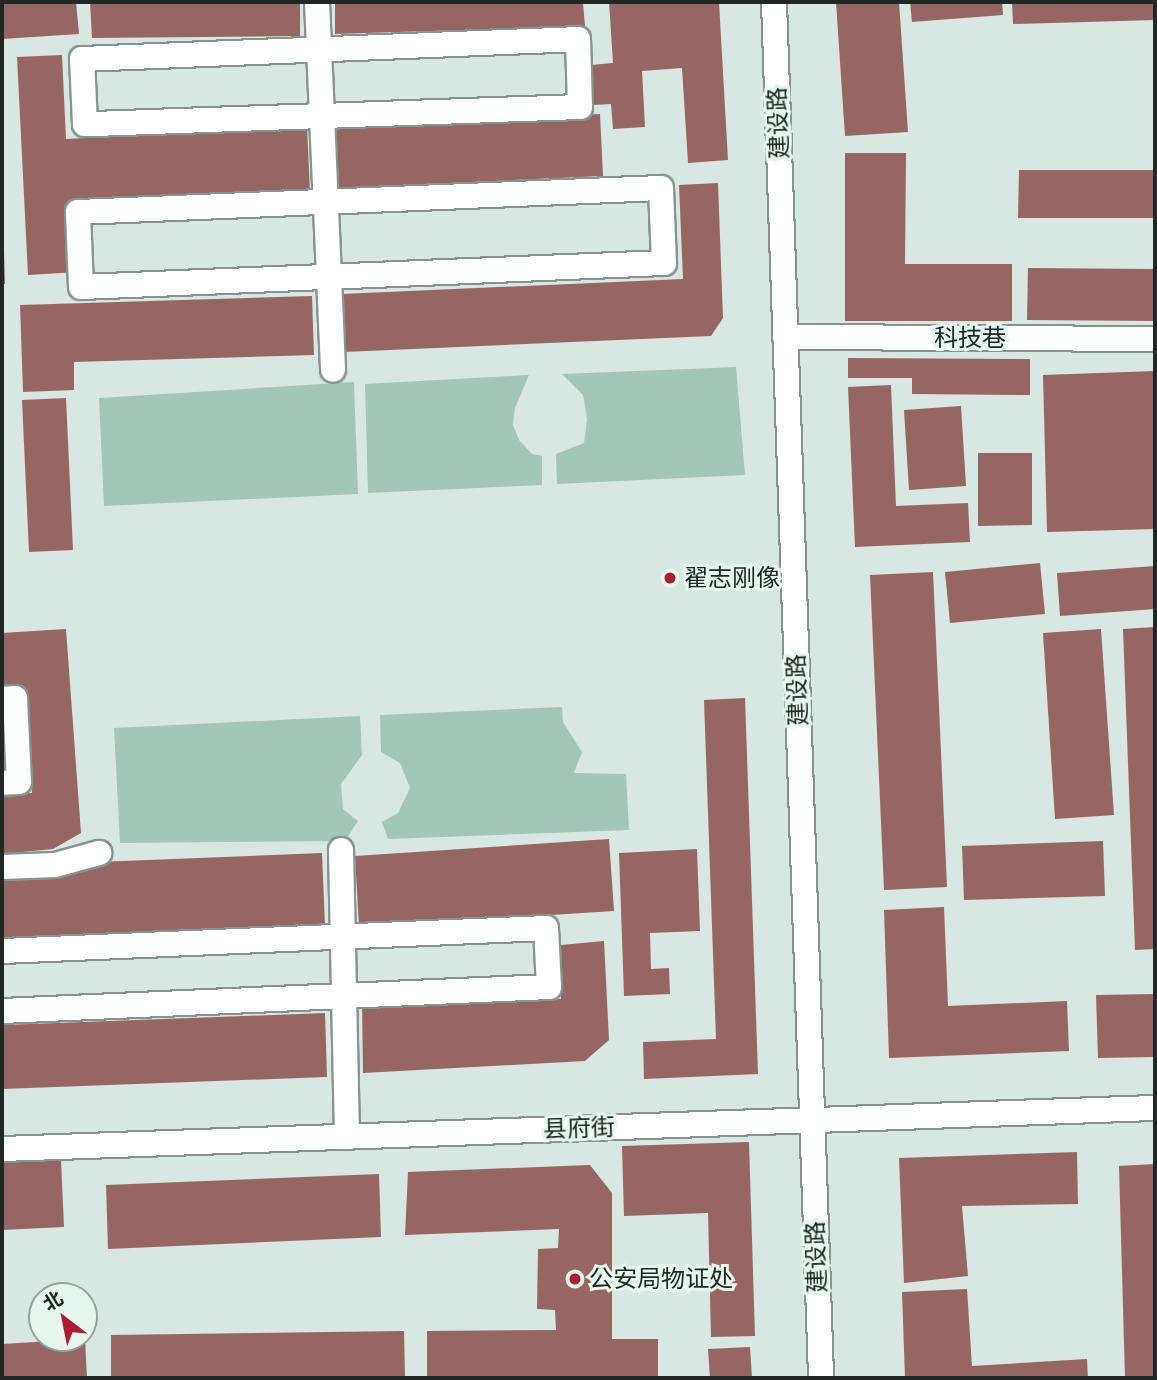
<!DOCTYPE html>
<meta charset="utf-8">
<style>
body{margin:0}
#map{position:relative;width:1157px;height:1380px;overflow:hidden;background:#d8e7e1;font-family:"PT Serif","Noto Sans SC",serif}
div>[style]{position:absolute}
.green>*{inset:0;background:#a2c7b8}
.building>*{inset:0;background:#956664}
.roads{filter:drop-shadow(2px 0 #86948e) drop-shadow(-2px 0 #86948e) drop-shadow(0 2px #86948e) drop-shadow(0 -2px #86948e)}
.minor>*{height:24px;margin:-12px;padding:0 12px;transform-origin:12px;border-radius:12px;background:#fff}
.dots>*{width:19px;height:19px;translate:-50% -50%;box-sizing:border-box;border:4px solid #e6f5ee;border-radius:50%}
span{translate:-50% -50%;white-space:nowrap;text-align:center;line-height:1.15;-webkit-text-stroke:6px #e6f5ee;paint-order:stroke}
.street-label{font-size:24px;color:#212724}
.poi-label{font-size:24px;color:#212724}
.left{translate:0 -50%;text-align:left}
.frame{position:absolute;inset:0;border:4px solid #212724;pointer-events:none}
.north{position:absolute;left:28px;top:1282px;width:70px;height:70px;box-sizing:border-box;background:#e6f5ee;border:2px solid #97a39d;border-radius:50%;rotate:328deg;font-size:19px;font-weight:700;line-height:28px;text-align:center;color:#212724}
.north::after{content:'';display:block;margin:auto;width:24px;height:32px;background:#af1b2e;clip-path:polygon(50% 0,100% 100%,50% 72%,0 100%)}
</style>
<div id="map">
<div class="green">
<i style="clip-path:polygon(736px 367px,745px 475px,557px 484px,556px 454px,584px 443px,587px 419px,583px 395px,562px 374px)"></i>
<i style="clip-path:polygon(529px 375px,515px 408px,513px 425px,519px 440px,532px 454px,542px 456px,542px 485px,368px 493px,365px 384px)"></i>
<i style="clip-path:polygon(354px 382px,358px 494px,104px 506px,99px 398px)"></i>
<i style="clip-path:polygon(562px 707px,563px 722px,582px 752px,574px 773px,626px 774px,629px 830px,388px 839px,382px 822px,398px 813px,410px 788px,400px 763px,381px 752px,380px 715px)"></i>
<i style="clip-path:polygon(360px 716px,362px 755px,341px 784px,343px 809px,358px 821px,345px 841px,120px 843px,114px 728px)"></i>
</div>
<div class="building">
<i style="clip-path:polygon(2px 2px,76px 2px,79px 34px,2px 39px)"></i>
<i style="clip-path:polygon(90px 2px,300px 2px,300px 36px,92px 38px)"></i>
<i style="clip-path:polygon(335px 2px,583px 2px,585px 26px,335px 34px)"></i>
<i style="clip-path:polygon(609px 2px,719px 2px,728px 160px,688px 163px,682px 68px,642px 71px,645px 127px,613px 129px,611px 104px,593px 105px,591px 65px,613px 63px)"></i>
<i style="clip-path:polygon(836px 2px,899px 2px,908px 132px,845px 136px)"></i>
<i style="clip-path:polygon(910px 2px,1002px 2px,1003px 15px,912px 22px)"></i>
<i style="clip-path:polygon(1012px 2px,1155px 2px,1155px 20px,1013px 24px)"></i>
<i style="clip-path:polygon(62px 55px,66px 139px,307px 126px,310px 192px,73px 205px,77px 272px,28px 275px,17px 57px)"></i>
<i style="clip-path:polygon(600px 114px,603px 176px,337px 188px,334px 125px)"></i>
<i style="clip-path:polygon(845px 153px,906px 153px,905px 264px,1012px 264px,1012px 321px,845px 321px)"></i>
<i style="clip-path:polygon(1019px 170px,1155px 170px,1155px 218px,1018px 218px)"></i>
<i style="clip-path:polygon(718px 183px,723px 318px,711px 336px,344px 352px,342px 294px,683px 279px,679px 185px)"></i>
<i style="clip-path:polygon(2px 252px,4px 252px,5px 284px,2px 284px)"></i>
<i style="clip-path:polygon(1028px 268px,1155px 269px,1155px 321px,1027px 320px)"></i>
<i style="clip-path:polygon(312px 296px,314px 355px,74px 362px,74px 390px,23px 392px,20px 305px)"></i>
<i style="clip-path:polygon(848px 358px,1030px 359px,1030px 395px,912px 394px,912px 378px,848px 378px)"></i>
<i style="clip-path:polygon(1155px 371px,1155px 529px,1047px 532px,1043px 375px)"></i>
<i style="clip-path:polygon(891px 385px,896px 506px,968px 503px,970px 542px,855px 547px,848px 387px)"></i>
<i style="clip-path:polygon(66px 398px,73px 550px,29px 552px,22px 400px)"></i>
<i style="clip-path:polygon(961px 406px,966px 486px,909px 490px,904px 410px)"></i>
<i style="clip-path:polygon(978px 453px,1032px 453px,1032px 525px,978px 526px)"></i>
<i style="clip-path:polygon(1040px 563px,1045px 614px,950px 623px,945px 572px)"></i>
<i style="clip-path:polygon(1155px 566px,1155px 609px,1060px 616px,1057px 573px)"></i>
<i style="clip-path:polygon(933px 572px,947px 887px,884px 890px,870px 575px)"></i>
<i style="clip-path:polygon(1155px 627px,1155px 949px,1135px 950px,1123px 629px)"></i>
<i style="clip-path:polygon(66px 629px,81px 833px,53px 849px,2px 854px,2px 794px,32px 793px,26px 690px,2px 691px,2px 633px)"></i>
<i style="clip-path:polygon(1101px 629px,1114px 815px,1055px 819px,1043px 633px)"></i>
<i style="clip-path:polygon(745px 698px,758px 1074px,644px 1079px,643px 1042px,716px 1039px,704px 700px)"></i>
<i style="clip-path:polygon(609px 839px,614px 911px,359px 927px,355px 856px)"></i>
<i style="clip-path:polygon(1103px 841px,1105px 896px,964px 900px,962px 846px)"></i>
<i style="clip-path:polygon(697px 849px,700px 931px,650px 933px,651px 969px,669px 968px,670px 994px,624px 996px,619px 853px)"></i>
<i style="clip-path:polygon(322px 853px,325px 926px,2px 938px,2px 878px,73px 875px,72px 863px)"></i>
<i style="clip-path:polygon(944px 907px,948px 1006px,1067px 1001px,1069px 1051px,889px 1058px,884px 910px)"></i>
<i style="clip-path:polygon(604px 941px,609px 1040px,585px 1061px,363px 1073px,362px 1002px,561px 999px,561px 945px)"></i>
<i style="clip-path:polygon(1155px 994px,1155px 1057px,1098px 1058px,1096px 995px)"></i>
<i style="clip-path:polygon(325px 1013px,327px 1077px,2px 1089px,2px 1025px)"></i>
<i style="clip-path:polygon(749px 1142px,755px 1336px,711px 1337px,708px 1213px,624px 1216px,622px 1146px)"></i>
<i style="clip-path:polygon(1077px 1152px,1078px 1204px,962px 1206px,968px 1276px,904px 1283px,899px 1158px)"></i>
<i style="clip-path:polygon(61px 1160px,64px 1227px,2px 1230px,2px 1163px)"></i>
<i style="clip-path:polygon(1155px 1164px,1155px 1378px,1125px 1378px,1119px 1166px)"></i>
<i style="clip-path:polygon(590px 1165px,612px 1193px,612px 1339px,658px 1339px,658px 1378px,427px 1378px,427px 1331px,556px 1330px,555px 1310px,537px 1309px,538px 1249px,558px 1248px,559px 1229px,405px 1235px,408px 1172px)"></i>
<i style="clip-path:polygon(379px 1174px,381px 1237px,108px 1249px,106px 1185px)"></i>
<i style="clip-path:polygon(967px 1289px,972px 1366px,1087px 1359px,1088px 1378px,905px 1378px,902px 1292px)"></i>
<i style="clip-path:polygon(404px 1331px,405px 1378px,111px 1378px,111px 1335px)"></i>
<i style="clip-path:polygon(85px 1339px,87px 1378px,2px 1378px,2px 1344px)"></i>
<i style="clip-path:polygon(750px 1347px,752px 1378px,710px 1378px,708px 1349px)"></i>
</div>
<div class="roads">
<div class="minor">
<i style="left:317px;top:2px;width:368px;rotate:87.5deg"></i>
<i style="left:774px;top:2px;width:1377px;rotate:88.04deg"></i>
<i style="left:578px;top:39px;width:68px;rotate:88.3deg"></i>
<i style="left:580px;top:107px;width:495px;rotate:178deg"></i>
<i style="left:85px;top:124px;width:65px;rotate:-92.6deg"></i>
<i style="left:82px;top:59px;width:496px;rotate:-2.3deg"></i>
<i style="left:661px;top:188px;width:75px;rotate:87.7deg"></i>
<i style="left:664px;top:263px;width:583px;rotate:177.64deg"></i>
<i style="left:81px;top:287px;width:75px;rotate:-92.3deg"></i>
<i style="left:78px;top:212px;width:583px;rotate:-2.36deg"></i>
<i style="left:785px;top:337px;width:370px;rotate:0.3deg"></i>
<i style="left:2px;top:699px;width:13px;rotate:-4deg"></i>
<i style="left:15px;top:698px;width:84px;rotate:87.3deg"></i>
<i style="left:19px;top:782px;width:17px;rotate:177deg"></i>
<i style="left:341px;top:850px;width:287px;rotate:88.8deg"></i>
<i style="left:2px;top:867px;width:53px;rotate:-2.2deg"></i>
<i style="left:55px;top:865px;width:46px;rotate:-15.3deg"></i>
<i style="left:2px;top:951px;width:544px;rotate:-2.42deg"></i>
<i style="left:546px;top:928px;width:59px;rotate:87.1deg"></i>
<i style="left:549px;top:987px;width:548px;rotate:177.49deg"></i>
<i style="left:2px;top:1149px;width:1154px;rotate:-2.04deg"></i>
</div>
</div>
<div class="dots">
<i style="left:670px;top:578px;background:#af1b2e"></i>
<i style="left:575px;top:1279px;background:#af1b2e"></i>
</div>
<div class="street-label">
<span style="left:778px;top:123px;rotate:-92deg">建设路</span>
<span style="left:970px;top:338px">科技巷</span>
<span style="left:797px;top:690px;rotate:-92deg">建设路</span>
<span style="left:579px;top:1128px;rotate:-2deg">县府街</span>
<span style="left:816px;top:1257px;rotate:-92deg">建设路</span>
</div>
<div class="poi-label">
<span class="left" style="left:684px;top:578px">翟志刚像</span>
<span class="left" style="left:589px;top:1279px">公安局物证处</span>
</div>
<div class="frame"></div>
<div class="north">北</div>
</div>
